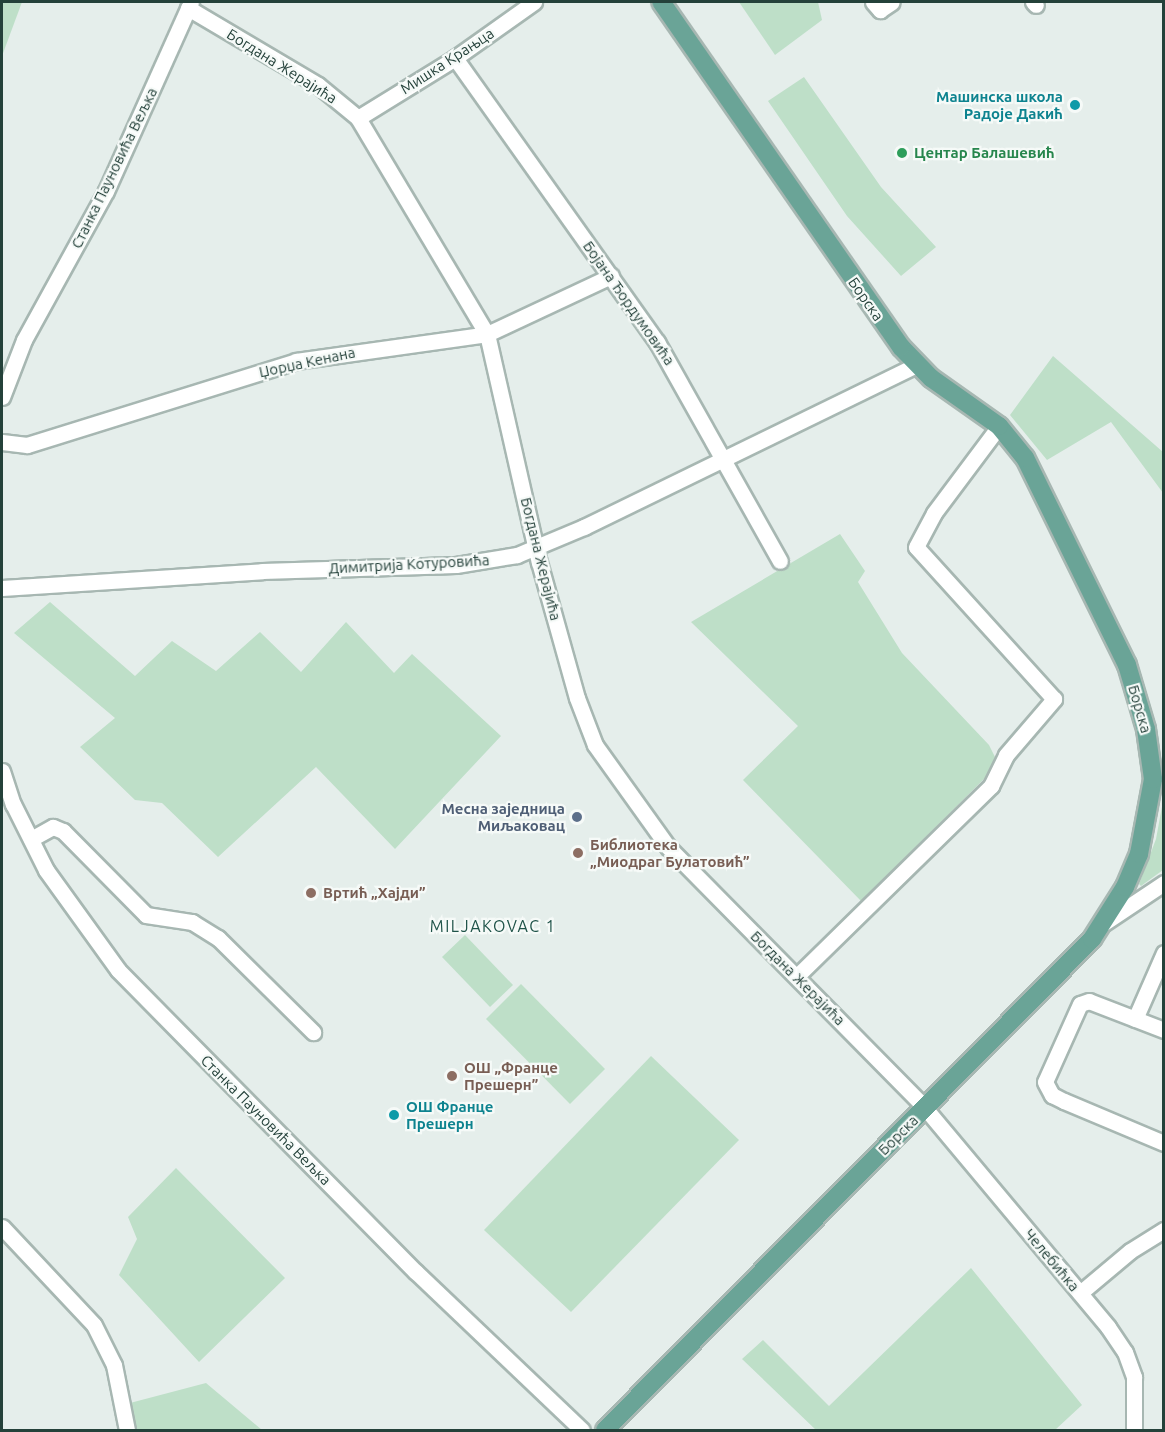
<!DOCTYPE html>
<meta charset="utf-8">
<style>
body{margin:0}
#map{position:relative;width:1165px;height:1432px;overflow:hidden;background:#e5eeeb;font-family:Ubuntu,sans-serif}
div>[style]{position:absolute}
.green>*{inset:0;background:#bedfc8}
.roads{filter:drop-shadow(2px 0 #a7b7b2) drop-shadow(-2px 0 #a7b7b2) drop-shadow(0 2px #a7b7b2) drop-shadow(0 -2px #a7b7b2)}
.minor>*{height:15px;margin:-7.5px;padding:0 7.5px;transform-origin:7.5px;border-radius:7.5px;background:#fff}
.major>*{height:18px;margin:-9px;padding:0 9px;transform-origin:9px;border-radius:9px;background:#6aa497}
.dots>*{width:16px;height:16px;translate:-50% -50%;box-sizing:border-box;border:3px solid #f6faf8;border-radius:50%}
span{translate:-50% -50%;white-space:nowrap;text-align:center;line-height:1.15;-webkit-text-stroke:4.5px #f6faf8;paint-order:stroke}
.street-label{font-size:15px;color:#24413a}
.culture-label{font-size:15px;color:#0d838f;font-weight:700}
.right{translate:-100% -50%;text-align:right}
.left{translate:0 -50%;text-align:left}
.leisure-label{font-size:15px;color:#27864d;font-weight:700}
.service-label{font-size:15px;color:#4e5e75;font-weight:700}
.education-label{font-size:15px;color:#785e54;font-weight:700}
.neighbourhood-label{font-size:16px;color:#1f5349;letter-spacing:1.5px}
.frame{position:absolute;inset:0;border:3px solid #24413a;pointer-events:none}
</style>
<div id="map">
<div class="green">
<i style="clip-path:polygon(2px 2px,22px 2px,2px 56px)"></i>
<i style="clip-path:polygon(739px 2px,818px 2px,822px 20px,775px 55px)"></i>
<i style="clip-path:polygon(804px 77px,881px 187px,936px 247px,901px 276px,847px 216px,768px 101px)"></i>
<i style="clip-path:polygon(1053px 356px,1163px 452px,1163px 493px,1111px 422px,1047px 460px,1010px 415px)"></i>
<i style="clip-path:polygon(840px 534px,865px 571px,858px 582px,902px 653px,989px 745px,995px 757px,991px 772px,861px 901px,743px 780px,798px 726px,691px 622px)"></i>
<i style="clip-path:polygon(50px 602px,135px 676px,172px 641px,216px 671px,260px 632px,301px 672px,346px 622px,394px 673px,412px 654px,501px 736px,395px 849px,316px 767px,218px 857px,162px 803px,135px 800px,80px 747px,115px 718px,14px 633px)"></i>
<i style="clip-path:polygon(1163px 801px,1163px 870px,1141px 886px,1139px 884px,1156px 839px)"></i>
<i style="clip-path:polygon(465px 935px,513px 985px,490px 1007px,442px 957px)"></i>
<i style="clip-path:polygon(521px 984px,605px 1069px,570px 1104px,486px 1019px)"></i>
<i style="clip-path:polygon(651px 1056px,739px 1140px,571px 1312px,484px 1230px)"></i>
<i style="clip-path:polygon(176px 1168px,285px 1278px,199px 1362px,119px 1275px,137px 1239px,128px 1217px)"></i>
<i style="clip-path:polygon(971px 1268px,1082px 1405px,1055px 1430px,816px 1430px,742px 1359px,763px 1340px,829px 1406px)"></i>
<i style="clip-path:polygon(206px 1383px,262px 1430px,135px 1430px,130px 1403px)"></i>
</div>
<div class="roads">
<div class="minor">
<i style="left:873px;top:2px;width:11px;rotate:49deg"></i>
<i style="left:880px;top:10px;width:14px;rotate:-34deg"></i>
<i style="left:1033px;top:2px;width:4px;rotate:45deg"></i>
<i style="left:188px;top:8px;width:151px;rotate:30.6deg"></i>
<i style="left:318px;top:85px;width:52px;rotate:39.5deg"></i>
<i style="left:358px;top:118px;width:252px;rotate:59.2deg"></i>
<i style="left:487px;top:334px;width:234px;rotate:77.2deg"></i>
<i style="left:539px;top:562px;width:141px;rotate:74.4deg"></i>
<i style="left:577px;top:698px;width:50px;rotate:69deg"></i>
<i style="left:595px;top:745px;width:125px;rotate:54.4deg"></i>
<i style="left:668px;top:847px;width:366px;rotate:45.4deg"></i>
<i style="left:925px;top:1108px;width:285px;rotate:50.1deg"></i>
<i style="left:1108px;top:1327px;width:30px;rotate:56deg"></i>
<i style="left:1125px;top:1352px;width:27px;rotate:70deg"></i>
<i style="left:1134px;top:1377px;width:53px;rotate:90deg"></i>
<i style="left:455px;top:58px;width:349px;rotate:54.6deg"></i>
<i style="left:657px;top:342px;width:251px;rotate:60.7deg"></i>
<i style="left:358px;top:118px;width:114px;rotate:-31.7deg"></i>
<i style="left:455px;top:58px;width:97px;rotate:-35.3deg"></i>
<i style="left:2px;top:397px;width:61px;rotate:-68.9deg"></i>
<i style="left:24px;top:340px;width:170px;rotate:-61.2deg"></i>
<i style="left:106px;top:191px;width:207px;rotate:-65.8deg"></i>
<i style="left:2px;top:442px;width:25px;rotate:7deg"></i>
<i style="left:27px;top:445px;width:282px;rotate:-17.3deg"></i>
<i style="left:296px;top:361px;width:193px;rotate:-8deg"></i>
<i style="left:487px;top:334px;width:137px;rotate:-25.1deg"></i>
<i style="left:2px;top:588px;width:261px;rotate:-3.7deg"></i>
<i style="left:262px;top:571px;width:194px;rotate:-1.8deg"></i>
<i style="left:456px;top:565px;width:62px;rotate:-9.3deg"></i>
<i style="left:517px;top:555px;width:73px;rotate:-22.7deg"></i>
<i style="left:584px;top:527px;width:369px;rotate:-26deg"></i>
<i style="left:2px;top:771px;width:35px;rotate:72deg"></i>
<i style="left:13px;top:804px;width:74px;rotate:63.4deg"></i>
<i style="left:46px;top:870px;width:123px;rotate:54.2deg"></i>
<i style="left:118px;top:970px;width:424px;rotate:45.4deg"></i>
<i style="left:416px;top:1272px;width:229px;rotate:43.6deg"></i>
<i style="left:31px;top:839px;width:25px;rotate:-29deg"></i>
<i style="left:53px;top:827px;width:11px;rotate:22deg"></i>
<i style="left:63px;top:831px;width:118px;rotate:45.3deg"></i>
<i style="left:146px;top:915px;width:47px;rotate:8.7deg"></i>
<i style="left:192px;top:922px;width:31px;rotate:32deg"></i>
<i style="left:218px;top:938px;width:134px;rotate:44.7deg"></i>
<i style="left:1104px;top:923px;width:72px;rotate:-33.7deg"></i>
<i style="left:797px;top:976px;width:272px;rotate:-44.4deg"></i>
<i style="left:991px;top:786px;width:34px;rotate:-64deg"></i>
<i style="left:1006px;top:755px;width:74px;rotate:-49.4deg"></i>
<i style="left:1054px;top:699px;width:205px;rotate:-132.2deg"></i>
<i style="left:916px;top:547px;width:38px;rotate:-62deg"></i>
<i style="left:934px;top:513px;width:109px;rotate:-53.2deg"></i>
<i style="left:1135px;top:1019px;width:72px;rotate:-66.3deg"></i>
<i style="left:1164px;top:1030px;width:80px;rotate:-158.9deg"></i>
<i style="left:1089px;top:1001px;width:9px;rotate:162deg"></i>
<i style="left:1080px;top:1004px;width:85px;rotate:114.2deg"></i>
<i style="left:1045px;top:1082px;width:15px;rotate:62deg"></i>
<i style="left:1052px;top:1095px;width:13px;rotate:27deg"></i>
<i style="left:1064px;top:1101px;width:108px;rotate:22.8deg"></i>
<i style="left:2px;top:1227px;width:134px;rotate:46.8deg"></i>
<i style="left:94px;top:1325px;width:45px;rotate:63.4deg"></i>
<i style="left:114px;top:1365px;width:66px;rotate:78.7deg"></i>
<i style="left:1080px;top:1293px;width:65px;rotate:-40deg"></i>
<i style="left:1130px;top:1251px;width:40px;rotate:-32deg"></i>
</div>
<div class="major">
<i style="left:605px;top:1430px;width:692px;rotate:-45.23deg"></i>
<i style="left:1092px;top:939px;width:62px;rotate:-57.6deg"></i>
<i style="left:1125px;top:887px;width:36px;rotate:-67deg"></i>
<i style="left:1139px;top:854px;width:76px;rotate:-79.4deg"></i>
<i style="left:1153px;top:779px;width:50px;rotate:-98deg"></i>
<i style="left:1146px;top:729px;width:67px;rotate:-106.5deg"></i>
<i style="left:1127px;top:665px;width:231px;rotate:-116.2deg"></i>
<i style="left:1025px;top:458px;width:41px;rotate:-129.1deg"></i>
<i style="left:999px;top:426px;width:83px;rotate:-144.8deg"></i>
<i style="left:931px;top:378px;width:43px;rotate:-134.1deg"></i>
<i style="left:901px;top:347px;width:420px;rotate:-124.8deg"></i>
</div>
</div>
<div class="dots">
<i style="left:1075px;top:105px;background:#0f9aa8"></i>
<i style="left:902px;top:153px;background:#2e9e5b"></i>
<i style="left:577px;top:817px;background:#5c6f8a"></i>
<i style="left:578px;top:853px;background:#8d6e63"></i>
<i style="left:311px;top:893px;background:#8d6e63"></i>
<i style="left:452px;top:1076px;background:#8d6e63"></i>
<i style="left:394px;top:1115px;background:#0f9aa8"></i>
</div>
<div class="street-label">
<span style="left:447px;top:61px;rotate:-33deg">Мишка Крањца</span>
<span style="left:282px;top:66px;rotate:32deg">Богдана Жерајића</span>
<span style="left:114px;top:168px;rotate:-64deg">Станка Пауновића Вељка</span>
<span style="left:866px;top:299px;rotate:55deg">Борска</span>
<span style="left:629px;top:303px;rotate:55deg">Бојана Ђордумовића</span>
<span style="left:307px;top:362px;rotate:-12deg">Џорџа Кенана</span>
<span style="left:541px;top:559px;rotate:76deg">Богдана Жерајића</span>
<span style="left:409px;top:564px;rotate:-3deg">Димитрија Котуровића</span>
<span style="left:1140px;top:709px;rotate:74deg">Борска</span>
<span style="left:798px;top:978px;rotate:45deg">Богдана Жерајића</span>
<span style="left:266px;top:1120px;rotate:45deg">Станка Пауновића Вељка</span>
<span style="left:898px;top:1135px;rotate:-45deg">Борска</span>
<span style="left:1052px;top:1260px;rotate:50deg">Челебићка</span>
</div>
<div class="culture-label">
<span class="right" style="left:1063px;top:105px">Машинска школа<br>Радоје Дакић</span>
<span class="left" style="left:406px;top:1115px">ОШ Франце<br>Прешерн</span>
</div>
<div class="leisure-label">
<span class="left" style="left:914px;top:153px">Центар Балашевић</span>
</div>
<div class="service-label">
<span class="right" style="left:565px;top:817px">Месна заједница<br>Миљаковац</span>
</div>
<div class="education-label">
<span class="left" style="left:590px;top:853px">Библиотека<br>„Миодраг Булатовић”</span>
<span class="left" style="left:323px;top:893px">Вртић „Хајди”</span>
<span class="left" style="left:464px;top:1076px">ОШ „Франце<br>Прешерн”</span>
</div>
<div class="neighbourhood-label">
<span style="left:493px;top:926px">MILJAKOVAC 1</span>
</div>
<div class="frame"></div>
</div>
